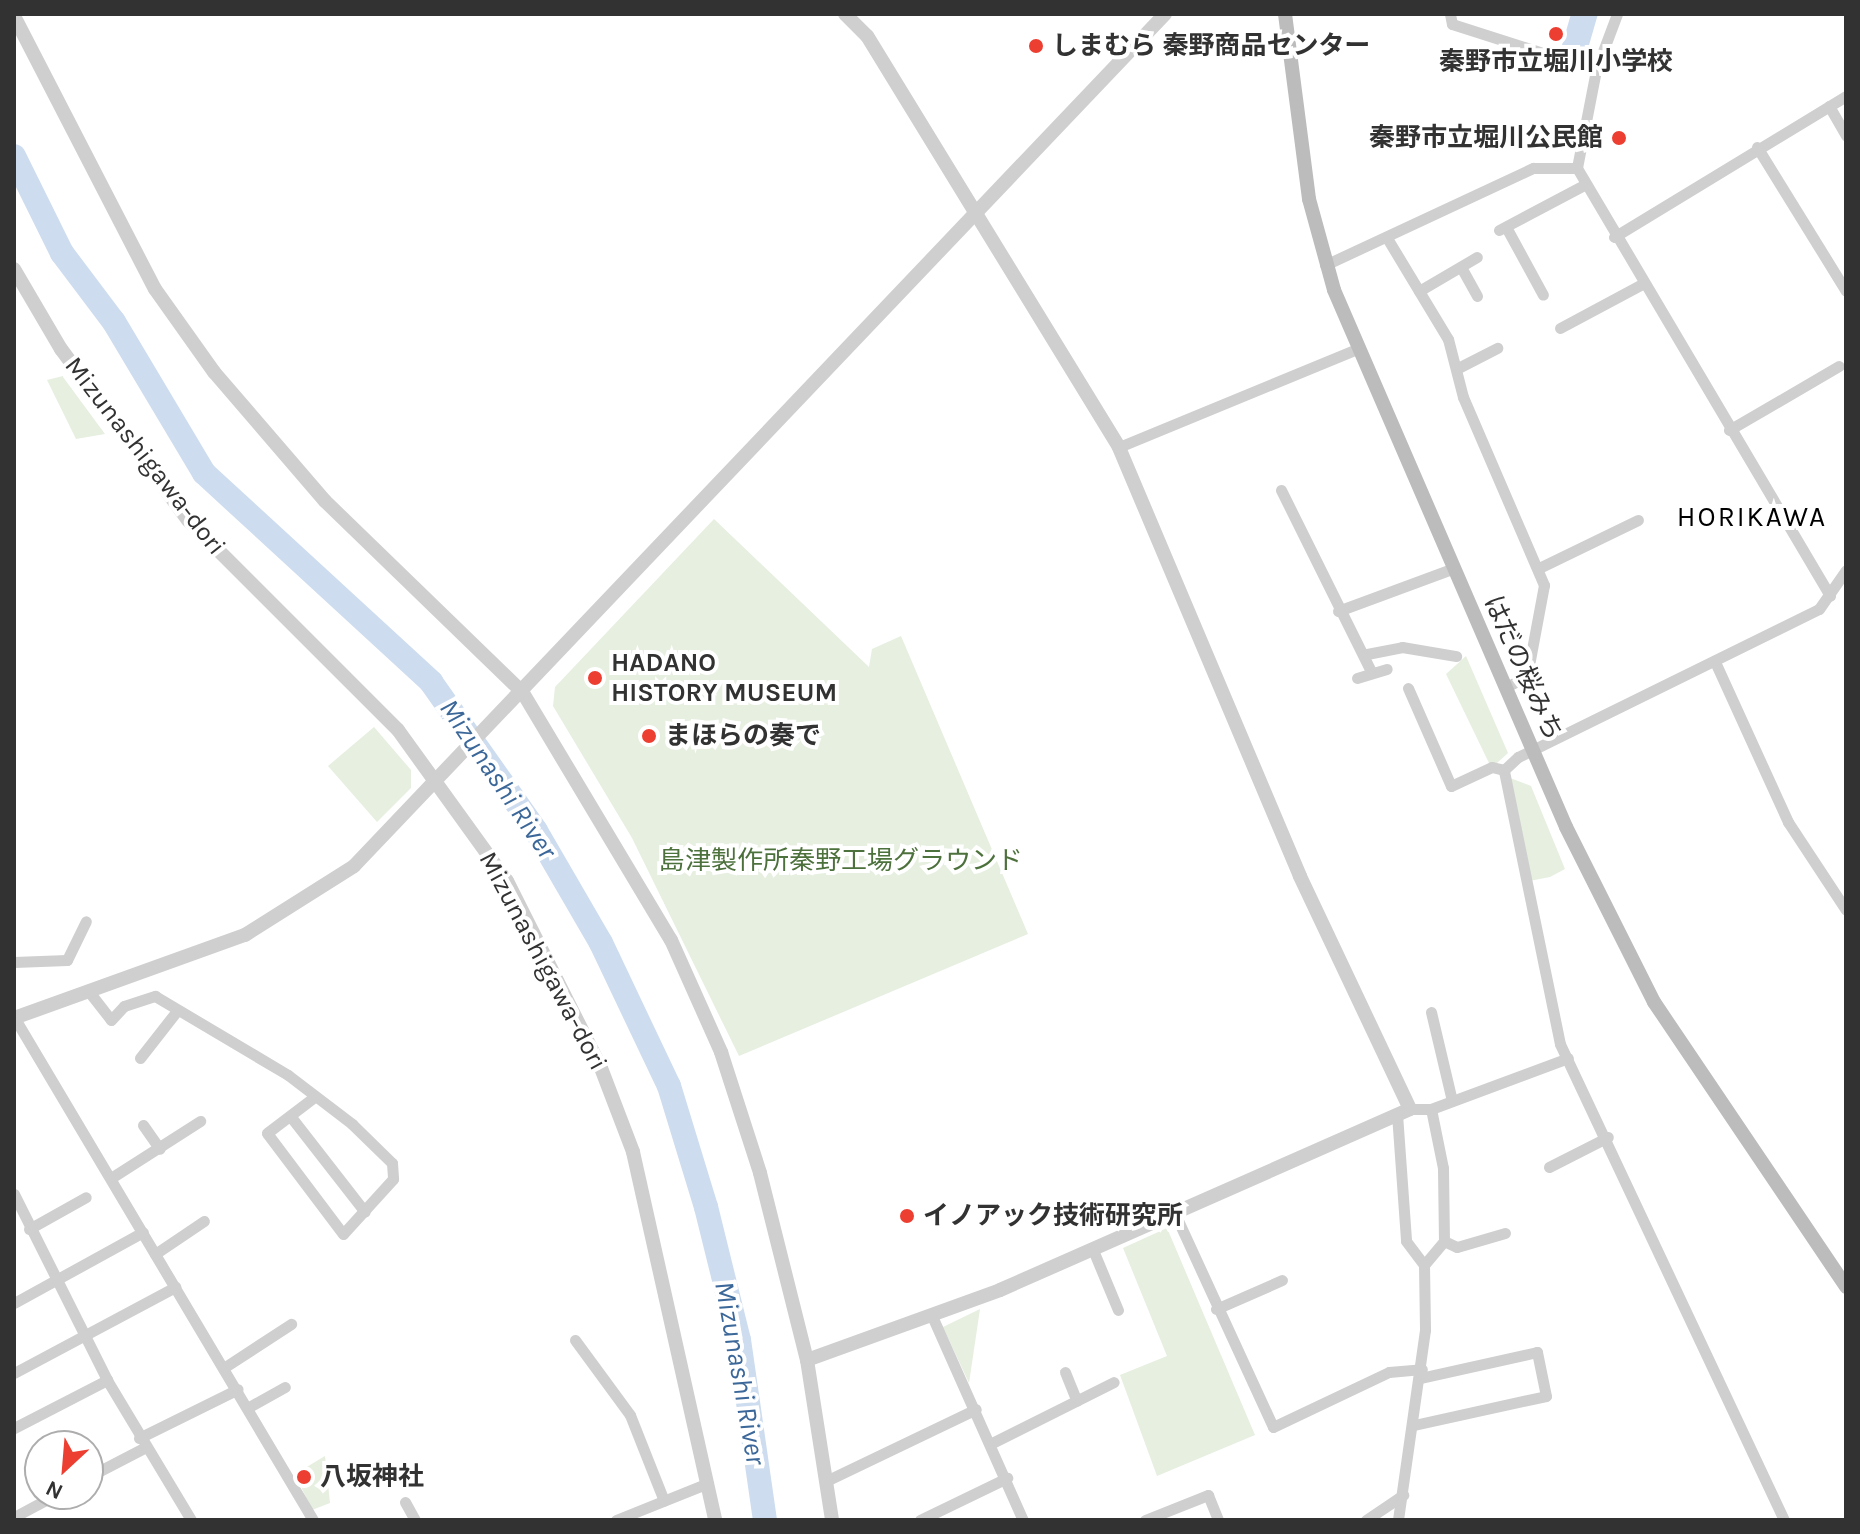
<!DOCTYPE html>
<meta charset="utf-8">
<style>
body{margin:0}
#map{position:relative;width:1860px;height:1534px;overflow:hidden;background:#fff;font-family:Karla,"Noto Sans JP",sans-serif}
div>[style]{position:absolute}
.green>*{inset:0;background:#e6efe0}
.water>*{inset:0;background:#cddcef}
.river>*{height:24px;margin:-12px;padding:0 12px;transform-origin:12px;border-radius:12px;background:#cddcef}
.minor>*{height:11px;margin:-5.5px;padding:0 5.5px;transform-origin:5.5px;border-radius:5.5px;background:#cfcfcf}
.tertiary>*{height:14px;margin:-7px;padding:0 7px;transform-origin:7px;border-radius:7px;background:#cfcfcf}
.secondary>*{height:14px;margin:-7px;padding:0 7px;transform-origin:7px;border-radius:7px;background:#bcbcbc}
.dots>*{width:22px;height:22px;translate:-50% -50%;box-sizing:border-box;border:4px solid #fff;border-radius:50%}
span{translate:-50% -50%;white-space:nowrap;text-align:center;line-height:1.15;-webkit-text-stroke:8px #fff;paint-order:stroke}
.poi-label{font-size:26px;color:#323232;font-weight:700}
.left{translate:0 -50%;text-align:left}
.right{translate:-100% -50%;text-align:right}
.street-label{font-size:26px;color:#323232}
.park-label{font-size:26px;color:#4d713c}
.neighbourhood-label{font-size:28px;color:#000;letter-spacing:2px}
.water-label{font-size:28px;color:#3b6799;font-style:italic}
.frame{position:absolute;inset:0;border:16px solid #323232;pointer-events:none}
.north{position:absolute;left:24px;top:1430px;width:80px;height:80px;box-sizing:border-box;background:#fff;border:2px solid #adadad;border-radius:50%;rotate:206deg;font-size:22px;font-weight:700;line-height:32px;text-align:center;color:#323232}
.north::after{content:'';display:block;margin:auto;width:28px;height:36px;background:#ed3f31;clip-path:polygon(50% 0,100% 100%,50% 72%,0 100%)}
</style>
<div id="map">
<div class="green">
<i style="clip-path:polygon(63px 376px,63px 377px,105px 434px,76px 439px,47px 380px)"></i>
<i style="clip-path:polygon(714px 519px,869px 667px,872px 649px,901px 636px,1028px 934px,739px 1056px,632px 838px,553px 706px,555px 687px)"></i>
<i style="clip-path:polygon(1466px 656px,1508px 753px,1497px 763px,1489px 763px,1446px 674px)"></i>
<i style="clip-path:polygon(374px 727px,411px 770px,411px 788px,377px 822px,328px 766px)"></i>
<i style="clip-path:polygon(1510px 778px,1531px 786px,1565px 869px,1550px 877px,1529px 881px)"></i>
<i style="clip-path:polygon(1167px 1228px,1255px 1435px,1157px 1476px,1120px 1375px,1167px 1356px,1123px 1248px)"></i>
<i style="clip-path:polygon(980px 1309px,969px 1383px,943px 1327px)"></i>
<i style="clip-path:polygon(325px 1456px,330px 1503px,312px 1510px,295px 1474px)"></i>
</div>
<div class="water">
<i style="clip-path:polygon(1571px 14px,1598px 14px,1587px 52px,1562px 45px)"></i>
</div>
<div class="river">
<i style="left:14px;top:156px;width:108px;rotate:63.7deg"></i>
<i style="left:62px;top:253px;width:86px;rotate:53deg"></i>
<i style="left:114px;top:322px;width:176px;rotate:59.2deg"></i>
<i style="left:204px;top:473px;width:309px;rotate:42.6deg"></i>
<i style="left:431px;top:682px;width:182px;rotate:54.8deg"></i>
<i style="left:536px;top:831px;width:129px;rotate:59.9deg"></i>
<i style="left:601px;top:943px;width:158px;rotate:64.6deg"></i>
<i style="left:669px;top:1086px;width:127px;rotate:73deg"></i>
<i style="left:706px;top:1207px;width:137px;rotate:76.1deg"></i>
<i style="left:739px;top:1340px;width:182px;rotate:81.8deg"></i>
</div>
<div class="minor">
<i style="left:1450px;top:14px;width:10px;rotate:79deg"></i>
<i style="left:1452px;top:24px;width:151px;rotate:17.7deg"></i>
<i style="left:1617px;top:14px;width:60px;rotate:110.6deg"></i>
<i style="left:1596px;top:70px;width:100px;rotate:101deg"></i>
<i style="left:1577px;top:168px;width:497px;rotate:59.4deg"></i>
<i style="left:1829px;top:106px;width:34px;rotate:60deg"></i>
<i style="left:1757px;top:147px;width:169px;rotate:58.3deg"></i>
<i style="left:1506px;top:227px;width:77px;rotate:61.4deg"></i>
<i style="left:1499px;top:230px;width:96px;rotate:-27.9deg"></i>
<i style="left:1614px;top:237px;width:271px;rotate:-31.3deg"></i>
<i style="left:1387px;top:238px;width:118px;rotate:58.9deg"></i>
<i style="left:1448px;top:339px;width:60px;rotate:75.5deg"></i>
<i style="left:1463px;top:397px;width:205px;rotate:66.7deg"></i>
<i style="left:1544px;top:585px;width:93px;rotate:100.6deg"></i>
<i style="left:1527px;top:676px;width:24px;rotate:152deg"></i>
<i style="left:1325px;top:265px;width:230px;rotate:-25deg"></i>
<i style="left:1533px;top:168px;width:44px"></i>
<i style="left:1461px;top:267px;width:33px;rotate:61deg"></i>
<i style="left:1419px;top:291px;width:67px;rotate:-30.4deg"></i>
<i style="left:1560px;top:328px;width:93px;rotate:-28.2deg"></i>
<i style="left:1460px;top:367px;width:42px;rotate:-27.2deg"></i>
<i style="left:1729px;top:430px;width:127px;rotate:-30.2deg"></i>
<i style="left:1119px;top:447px;width:257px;rotate:-22.4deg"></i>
<i style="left:1281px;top:490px;width:204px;rotate:63.6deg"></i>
<i style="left:1539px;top:568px;width:110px;rotate:-25.9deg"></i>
<i style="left:1338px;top:611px;width:124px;rotate:-20.3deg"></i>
<i style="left:1367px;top:654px;width:36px;rotate:-11deg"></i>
<i style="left:1402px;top:647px;width:55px;rotate:9.5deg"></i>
<i style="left:1716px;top:664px;width:174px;rotate:65.5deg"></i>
<i style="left:1788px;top:822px;width:105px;rotate:56.6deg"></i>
<i style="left:1357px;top:678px;width:31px;rotate:-17deg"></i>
<i style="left:1408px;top:688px;width:107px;rotate:66.3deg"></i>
<i style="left:1451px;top:786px;width:45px;rotate:-24.9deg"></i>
<i style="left:1492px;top:767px;width:12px;rotate:14deg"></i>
<i style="left:14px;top:962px;width:53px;rotate:-2.2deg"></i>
<i style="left:67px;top:960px;width:43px;rotate:-64deg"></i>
<i style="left:90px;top:993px;width:34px;rotate:52deg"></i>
<i style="left:111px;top:1020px;width:19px;rotate:-47deg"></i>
<i style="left:124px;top:1006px;width:33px;rotate:-18deg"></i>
<i style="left:155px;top:996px;width:155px;rotate:30.7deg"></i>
<i style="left:288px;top:1075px;width:81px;rotate:37.4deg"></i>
<i style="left:352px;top:1124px;width:56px;rotate:44.3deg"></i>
<i style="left:392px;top:1163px;width:16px;rotate:86deg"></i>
<i style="left:393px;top:1179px;width:74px;rotate:132.3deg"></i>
<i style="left:343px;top:1234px;width:126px;rotate:-127deg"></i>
<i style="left:267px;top:1133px;width:58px;rotate:-37.3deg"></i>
<i style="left:1431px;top:1012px;width:91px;rotate:76.7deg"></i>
<i style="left:14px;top:1017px;width:585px;rotate:59.27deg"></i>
<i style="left:140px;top:1058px;width:58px;rotate:-52deg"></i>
<i style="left:1410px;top:1109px;width:21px"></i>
<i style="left:1431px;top:1109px;width:146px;rotate:-20.4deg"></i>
<i style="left:1397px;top:1114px;width:127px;rotate:85.9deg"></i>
<i style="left:1406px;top:1241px;width:30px;rotate:53deg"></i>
<i style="left:1424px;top:1265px;width:65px;rotate:89.1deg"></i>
<i style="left:1425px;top:1330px;width:192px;rotate:98.1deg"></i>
<i style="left:291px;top:1117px;width:120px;rotate:52.1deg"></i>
<i style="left:143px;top:1125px;width:29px;rotate:55deg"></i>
<i style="left:1549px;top:1167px;width:66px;rotate:-27deg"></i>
<i style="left:111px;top:1178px;width:106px;rotate:-32.6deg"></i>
<i style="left:14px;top:1194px;width:208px;rotate:63.4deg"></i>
<i style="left:107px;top:1380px;width:163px;rotate:59deg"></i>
<i style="left:1176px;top:1216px;width:232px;rotate:65.3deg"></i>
<i style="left:1273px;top:1427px;width:128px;rotate:-25.4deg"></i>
<i style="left:1389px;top:1372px;width:33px;rotate:-5deg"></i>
<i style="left:29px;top:1229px;width:65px;rotate:-29.3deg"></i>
<i style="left:1444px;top:1241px;width:14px;rotate:25deg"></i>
<i style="left:1457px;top:1247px;width:50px;rotate:-16.3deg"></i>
<i style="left:1093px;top:1250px;width:65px;rotate:67.4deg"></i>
<i style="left:155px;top:1254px;width:59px;rotate:-34deg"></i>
<i style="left:1424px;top:1265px;width:31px;rotate:-50deg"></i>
<i style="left:1444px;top:1241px;width:73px;rotate:-90.8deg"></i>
<i style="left:1443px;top:1168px;width:60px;rotate:-101.5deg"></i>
<i style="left:14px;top:1303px;width:147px;rotate:-28.8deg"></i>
<i style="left:1216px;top:1309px;width:72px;rotate:-23.7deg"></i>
<i style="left:932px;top:1316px;width:223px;rotate:66deg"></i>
<i style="left:575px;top:1340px;width:93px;rotate:53.7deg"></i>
<i style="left:630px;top:1415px;width:92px;rotate:68.4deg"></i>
<i style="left:225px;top:1367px;width:79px;rotate:-33.1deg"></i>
<i style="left:1065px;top:1372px;width:31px;rotate:68deg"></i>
<i style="left:14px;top:1373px;width:183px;rotate:-28.1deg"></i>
<i style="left:249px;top:1407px;width:41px;rotate:-29.1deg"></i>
<i style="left:1414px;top:1425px;width:135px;rotate:-12.4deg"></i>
<i style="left:1546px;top:1396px;width:45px;rotate:-101.6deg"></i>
<i style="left:1537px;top:1352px;width:119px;rotate:167.4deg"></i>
<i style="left:14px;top:1428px;width:105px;rotate:-27.3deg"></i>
<i style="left:139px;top:1438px;width:110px;rotate:-26.3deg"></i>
<i style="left:992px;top:1443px;width:136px;rotate:-26.6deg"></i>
<i style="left:88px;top:1477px;width:63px;rotate:-27.4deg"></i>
<i style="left:826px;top:1481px;width:166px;rotate:-25.6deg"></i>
<i style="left:405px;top:1502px;width:21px;rotate:61deg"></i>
<i style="left:14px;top:1517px;width:49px;rotate:-28.1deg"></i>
<i style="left:616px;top:1520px;width:99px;rotate:-21.9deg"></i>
<i style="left:920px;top:1520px;width:97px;rotate:-25.8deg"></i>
<i style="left:1145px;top:1520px;width:68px;rotate:-21.6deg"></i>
<i style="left:1208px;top:1495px;width:27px;rotate:68deg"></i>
<i style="left:1366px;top:1520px;width:45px;rotate:-34deg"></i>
<i style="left:1784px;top:1520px;width:526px;rotate:-115.2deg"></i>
<i style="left:1560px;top:1044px;width:280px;rotate:-101.6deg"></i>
<i style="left:1504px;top:770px;width:19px;rotate:-43deg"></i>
<i style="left:1518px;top:757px;width:335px;rotate:-26.2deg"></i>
<i style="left:1819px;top:609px;width:47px;rotate:-55.3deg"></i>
</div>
<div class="tertiary">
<i style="left:14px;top:16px;width:307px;rotate:62.7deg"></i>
<i style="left:155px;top:289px;width:102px;rotate:54.6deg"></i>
<i style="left:214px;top:372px;width:170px;rotate:49.3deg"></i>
<i style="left:325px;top:501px;width:276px;rotate:44.1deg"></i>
<i style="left:523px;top:693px;width:288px;rotate:59.1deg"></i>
<i style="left:671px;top:940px;width:123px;rotate:65.9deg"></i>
<i style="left:721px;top:1052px;width:127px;rotate:72.1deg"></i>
<i style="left:760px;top:1173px;width:193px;rotate:75.9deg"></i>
<i style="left:807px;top:1360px;width:162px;rotate:81.1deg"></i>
<i style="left:14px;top:269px;width:93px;rotate:59.6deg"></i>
<i style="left:61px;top:349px;width:213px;rotate:53.4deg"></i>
<i style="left:188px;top:520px;width:297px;rotate:45deg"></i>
<i style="left:398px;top:730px;width:186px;rotate:54.2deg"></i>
<i style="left:507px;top:881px;width:209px;rotate:63.3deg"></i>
<i style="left:601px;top:1068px;width:90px;rotate:69.1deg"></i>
<i style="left:633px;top:1152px;width:377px;rotate:77.4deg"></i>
<i style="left:14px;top:1018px;width:245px;rotate:-19.8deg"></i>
<i style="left:245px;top:935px;width:129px;rotate:-32.3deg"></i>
<i style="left:354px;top:866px;width:1176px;rotate:-46.41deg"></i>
<i style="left:807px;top:1360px;width:205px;rotate:-19.9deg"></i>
<i style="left:1000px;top:1290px;width:448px;rotate:-23.8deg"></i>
<i style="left:1410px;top:1109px;width:258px;rotate:-115.3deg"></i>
<i style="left:1300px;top:876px;width:466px;rotate:-112.9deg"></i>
<i style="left:1119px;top:447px;width:482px;rotate:-121.5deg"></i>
<i style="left:867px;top:36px;width:31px;rotate:-135deg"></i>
</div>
<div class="secondary">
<i style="left:1285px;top:14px;width:187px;rotate:82.6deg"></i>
<i style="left:1309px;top:199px;width:94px;rotate:74.6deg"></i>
<i style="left:1334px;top:290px;width:585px;rotate:66.63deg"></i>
<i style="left:1566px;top:827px;width:196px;rotate:63.3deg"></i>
<i style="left:1654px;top:1002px;width:344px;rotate:56deg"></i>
</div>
<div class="dots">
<i style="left:1556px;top:34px;background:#ed3f31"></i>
<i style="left:1036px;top:46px;background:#ed3f31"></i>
<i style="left:1619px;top:138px;background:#ed3f31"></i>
<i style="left:595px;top:678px;background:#ed3f31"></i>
<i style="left:649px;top:736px;background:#ed3f31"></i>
<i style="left:907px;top:1216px;background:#ed3f31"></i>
<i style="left:304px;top:1477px;background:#ed3f31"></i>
</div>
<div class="poi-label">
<span class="left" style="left:1052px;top:46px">しまむら 秦野商品センター</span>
<span style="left:1556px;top:62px">秦野市立堀川小学校</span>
<span class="right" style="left:1603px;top:138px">秦野市立堀川公民館</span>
<span class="left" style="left:611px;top:678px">HADANO<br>HISTORY MUSEUM</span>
<span class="left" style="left:665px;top:736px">まほらの奏で</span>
<span class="left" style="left:923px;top:1216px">イノアック技術研究所</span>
<span class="left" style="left:320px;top:1477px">八坂神社</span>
</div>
<div class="street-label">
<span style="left:145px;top:456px;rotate:52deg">Mizunashigawa-dori</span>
<span style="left:1523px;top:668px;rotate:66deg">はだの桜みち</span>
<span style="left:543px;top:961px;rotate:62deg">Mizunashigawa-dori</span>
</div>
<div class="park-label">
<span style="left:841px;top:861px">島津製作所秦野工場グラウンド</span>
</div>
<div class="neighbourhood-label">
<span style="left:1752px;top:517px">HORIKAWA</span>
</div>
<div class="water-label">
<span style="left:498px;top:779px;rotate:56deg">Mizunashi River</span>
<span style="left:740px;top:1373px;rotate:80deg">Mizunashi River</span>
</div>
<div class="frame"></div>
<div class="north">N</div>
</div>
